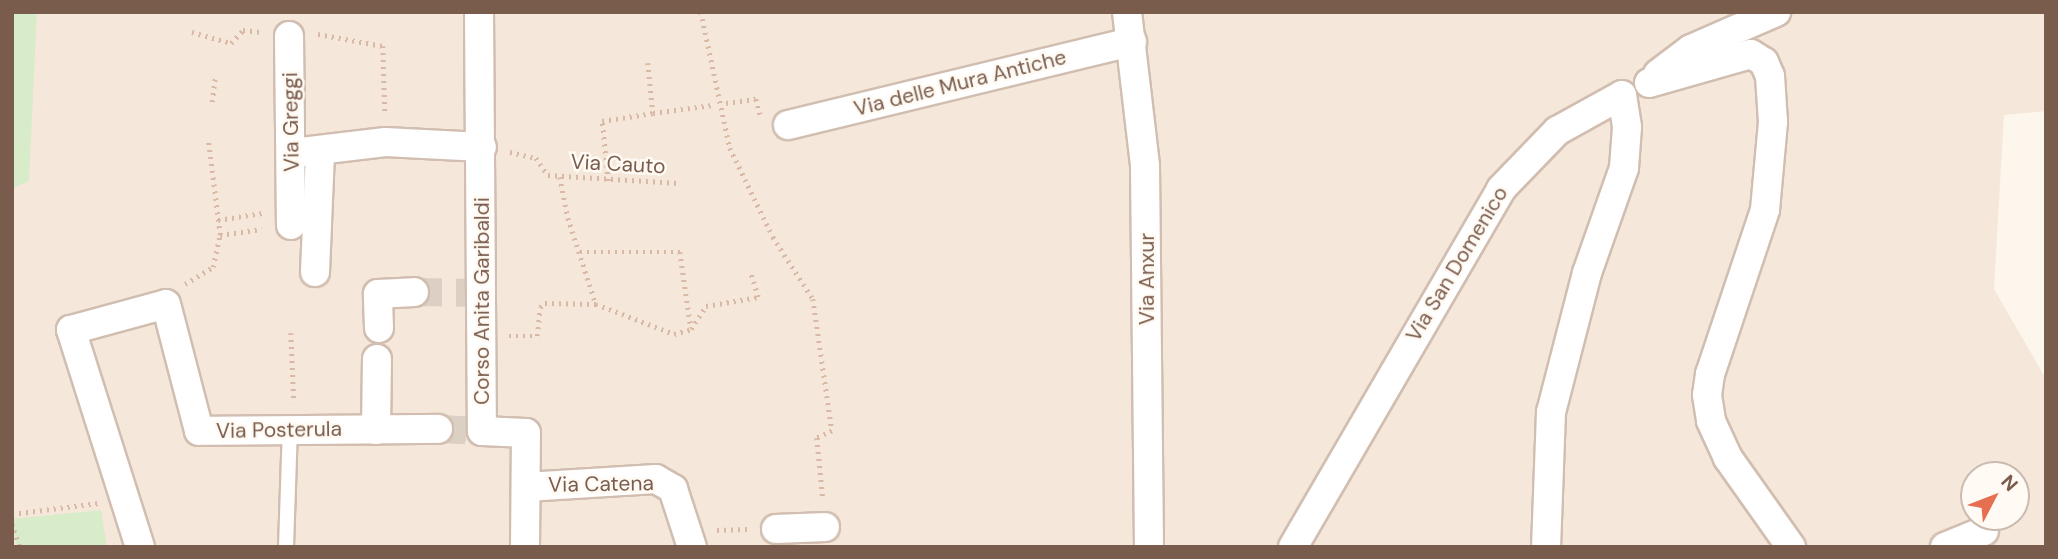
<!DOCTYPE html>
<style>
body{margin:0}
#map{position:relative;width:2058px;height:559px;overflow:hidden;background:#fdf6ec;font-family:"DM Sans",sans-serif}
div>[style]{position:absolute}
.residential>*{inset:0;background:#f5e8da}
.green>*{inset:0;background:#d8ecc9}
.street-tunnel>*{height:28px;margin-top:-14px;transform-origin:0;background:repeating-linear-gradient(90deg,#dcd0c4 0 28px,transparent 0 42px)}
.path>*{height:4.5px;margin-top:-2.25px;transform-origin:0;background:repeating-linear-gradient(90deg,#d9b8a5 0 2px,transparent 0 7px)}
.roads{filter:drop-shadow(2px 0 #d1beb0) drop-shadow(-2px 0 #d1beb0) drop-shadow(0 2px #d1beb0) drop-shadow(0 -2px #d1beb0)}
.lane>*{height:14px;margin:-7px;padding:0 7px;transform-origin:7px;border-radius:7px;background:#fff}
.street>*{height:28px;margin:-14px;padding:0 14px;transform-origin:14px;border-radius:14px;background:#fff}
span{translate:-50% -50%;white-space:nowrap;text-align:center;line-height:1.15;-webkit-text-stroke:5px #fffaf3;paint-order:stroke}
.street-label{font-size:21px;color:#7a5c4d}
.frame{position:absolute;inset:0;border:14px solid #7a5c4d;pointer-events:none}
.north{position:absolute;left:1960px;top:461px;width:70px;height:70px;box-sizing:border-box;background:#fffaf3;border:2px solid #cabbb1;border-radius:50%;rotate:48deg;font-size:19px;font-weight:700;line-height:28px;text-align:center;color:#7a5c4d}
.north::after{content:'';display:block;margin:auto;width:24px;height:32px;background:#e76f51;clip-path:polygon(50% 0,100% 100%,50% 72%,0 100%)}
</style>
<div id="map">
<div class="residential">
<i style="clip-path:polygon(evenodd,12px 12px,2046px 12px,2046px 111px,2004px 115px,1994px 289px,2046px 379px,2046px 547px,12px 547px,12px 12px,1974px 475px,2016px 475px,2016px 517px,1974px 517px,1974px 475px)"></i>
</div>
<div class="green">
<i style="clip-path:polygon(12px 12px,37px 12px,29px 181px,12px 189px)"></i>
<i style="clip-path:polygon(101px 510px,107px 547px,16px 547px,12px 519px)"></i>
</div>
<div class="street-tunnel">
<i style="left:414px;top:292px;width:68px;rotate:0.8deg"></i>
<i style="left:438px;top:429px;width:44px;rotate:2.6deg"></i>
</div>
<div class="path">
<i style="left:701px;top:12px;width:139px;rotate:78deg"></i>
<i style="left:730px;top:148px;width:99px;rotate:64.2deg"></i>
<i style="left:773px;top:237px;width:74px;rotate:57.2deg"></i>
<i style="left:813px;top:299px;width:133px;rotate:81.8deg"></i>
<i style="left:832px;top:431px;width:17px;rotate:155deg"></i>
<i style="left:817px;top:438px;width:61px;rotate:84.4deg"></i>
<i style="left:192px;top:32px;width:41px;rotate:15.8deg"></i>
<i style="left:231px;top:43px;width:18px;rotate:-47deg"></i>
<i style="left:243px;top:30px;width:18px;rotate:6deg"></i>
<i style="left:318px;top:34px;width:66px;rotate:10.5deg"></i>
<i style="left:383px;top:46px;width:69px;rotate:88.3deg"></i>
<i style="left:648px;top:63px;width:50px;rotate:84.3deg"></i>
<i style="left:653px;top:113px;width:60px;rotate:-7.7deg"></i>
<i style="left:212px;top:102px;width:25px;rotate:-83deg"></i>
<i style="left:726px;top:103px;width:30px;rotate:-8deg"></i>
<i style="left:756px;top:99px;width:16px;rotate:75deg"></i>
<i style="left:510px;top:152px;width:27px;rotate:13deg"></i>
<i style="left:536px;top:158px;width:21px;rotate:55deg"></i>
<i style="left:548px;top:175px;width:131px;rotate:3.5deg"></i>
<i style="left:560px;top:177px;width:42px;rotate:79deg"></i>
<i style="left:568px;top:218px;width:90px;rotate:72deg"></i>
<i style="left:608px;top:181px;width:60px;rotate:-95.7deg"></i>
<i style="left:602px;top:121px;width:52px;rotate:-8.9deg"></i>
<i style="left:218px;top:220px;width:45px;rotate:-9deg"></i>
<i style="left:220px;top:235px;width:42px;rotate:-8.1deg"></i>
<i style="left:580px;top:252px;width:100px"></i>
<i style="left:680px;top:252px;width:77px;rotate:81.8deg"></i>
<i style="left:185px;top:284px;width:33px;rotate:-31deg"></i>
<i style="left:213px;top:267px;width:33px;rotate:-78deg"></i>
<i style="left:220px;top:235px;width:98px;rotate:-97.1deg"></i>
<i style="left:291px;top:333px;width:70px;rotate:87.5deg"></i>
<i style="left:509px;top:336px;width:28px"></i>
<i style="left:537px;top:336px;width:29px;rotate:-84deg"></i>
<i style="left:540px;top:307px;width:6px;rotate:-39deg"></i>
<i style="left:545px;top:303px;width:51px;rotate:1.1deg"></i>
<i style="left:596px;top:304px;width:84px;rotate:21deg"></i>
<i style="left:674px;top:334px;width:18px;rotate:-16deg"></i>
<i style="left:691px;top:329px;width:27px;rotate:-57deg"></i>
<i style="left:706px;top:306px;width:53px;rotate:-9.8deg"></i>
<i style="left:758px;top:297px;width:28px;rotate:-107deg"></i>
<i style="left:12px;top:514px;width:87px;rotate:-7.3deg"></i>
<i style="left:12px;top:524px;width:24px;rotate:71deg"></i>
<i style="left:717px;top:530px;width:30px;rotate:-2deg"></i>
</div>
<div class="roads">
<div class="lane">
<i style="left:286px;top:547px;width:119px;rotate:-88.1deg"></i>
</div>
<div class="street">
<i style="left:479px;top:12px;width:419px;rotate:89.6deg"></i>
<i style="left:482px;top:431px;width:44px;rotate:2.6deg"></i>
<i style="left:526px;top:433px;width:114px;rotate:90.5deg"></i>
<i style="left:1127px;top:12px;width:155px;rotate:83.3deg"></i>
<i style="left:1145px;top:166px;width:381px;rotate:89.4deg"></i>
<i style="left:289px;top:36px;width:189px;rotate:89.4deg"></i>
<i style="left:1658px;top:74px;width:41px;rotate:-37.1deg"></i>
<i style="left:1691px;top:49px;width:93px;rotate:-23.5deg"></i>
<i style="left:1649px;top:83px;width:106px;rotate:-15.9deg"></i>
<i style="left:1751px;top:54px;width:15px;rotate:32deg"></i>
<i style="left:1764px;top:62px;width:15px;rotate:67deg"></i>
<i style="left:1770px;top:76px;width:46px;rotate:86.3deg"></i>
<i style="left:1773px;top:122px;width:88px;rotate:95.2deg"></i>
<i style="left:1765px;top:210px;width:173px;rotate:108.5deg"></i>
<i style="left:1710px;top:374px;width:21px;rotate:98deg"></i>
<i style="left:1707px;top:395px;width:26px;rotate:81deg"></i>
<i style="left:1711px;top:421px;width:41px;rotate:65.3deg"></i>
<i style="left:1728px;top:458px;width:109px;rotate:54.7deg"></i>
<i style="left:788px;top:125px;width:354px;rotate:-13.6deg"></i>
<i style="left:293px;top:153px;width:93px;rotate:-6.8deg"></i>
<i style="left:385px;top:142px;width:97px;rotate:3deg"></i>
<i style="left:315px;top:272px;width:121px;rotate:-87.6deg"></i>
<i style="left:379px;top:328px;width:34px;rotate:-92deg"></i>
<i style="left:378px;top:294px;width:36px;rotate:-3deg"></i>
<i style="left:376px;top:430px;width:71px;rotate:-89.2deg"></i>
<i style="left:526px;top:487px;width:130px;rotate:-3.5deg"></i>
<i style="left:656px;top:479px;width:20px;rotate:30deg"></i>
<i style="left:673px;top:489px;width:61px;rotate:71.9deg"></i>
<i style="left:776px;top:529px;width:49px;rotate:-2.3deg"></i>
<i style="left:140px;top:547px;width:228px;rotate:-107.6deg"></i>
<i style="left:71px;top:330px;width:98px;rotate:-15.3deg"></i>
<i style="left:166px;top:304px;width:131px;rotate:75.4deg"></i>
<i style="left:199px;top:431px;width:239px;rotate:-0.5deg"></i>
<i style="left:1293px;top:547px;width:414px;rotate:-59.8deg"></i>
<i style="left:1501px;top:189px;width:81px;rotate:-46deg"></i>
<i style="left:1557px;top:131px;width:74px;rotate:-29deg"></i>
<i style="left:1622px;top:95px;width:32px;rotate:81deg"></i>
<i style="left:1627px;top:127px;width:41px;rotate:94.2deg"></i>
<i style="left:1624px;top:168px;width:111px;rotate:109.4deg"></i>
<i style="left:1587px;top:273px;width:144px;rotate:104.5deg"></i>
<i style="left:1551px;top:412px;width:135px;rotate:92.1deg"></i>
<i style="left:1945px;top:547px;width:42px;rotate:-22.3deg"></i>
</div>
</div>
<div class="street-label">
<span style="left:960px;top:83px;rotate:-14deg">Via delle Mura Antiche</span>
<span style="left:291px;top:122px;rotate:-91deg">Via Greggi</span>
<span style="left:618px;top:164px;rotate:3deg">Via Cauto</span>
<span style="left:1457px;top:264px;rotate:-59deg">Via San Domenico</span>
<span style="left:1147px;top:279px;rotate:-90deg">Via Anxur</span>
<span style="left:482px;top:301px;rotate:-90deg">Corso Anita Garibaldi</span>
<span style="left:279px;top:430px;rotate:-1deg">Via Posterula</span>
<span style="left:601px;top:484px;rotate:-1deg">Via Catena</span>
</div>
<div class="frame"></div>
<div class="north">N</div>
</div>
